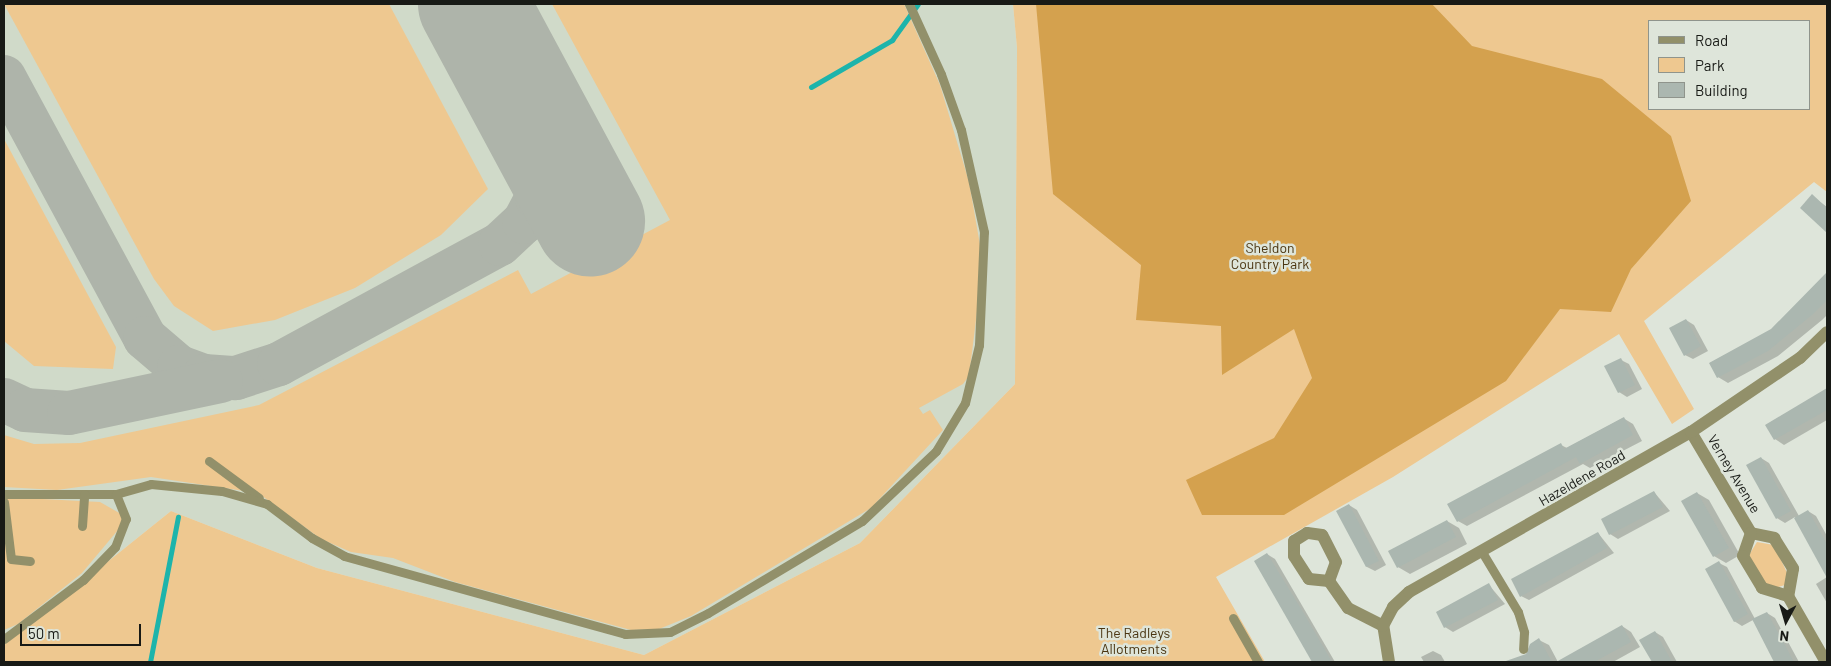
<!DOCTYPE html>
<style>
body{margin:0}
#map{position:relative;width:1831px;height:666px;overflow:hidden;background:#dee5da;font-family:Barlow,sans-serif}
div>[style]{position:absolute}
.built>*{inset:0;background:#d0dac9}
.green>*{inset:0;background:#eec890}
.forest>*{inset:0;background:#d4a14e}
.shadow>*{inset:0;background:#0003}
.stream>*{height:5px;margin:-2.5px;padding:0 2.5px;transform-origin:2.5px;border-radius:2.5px;background:#1db4ab}
.taxiway>*{height:44px;margin:-22px;padding:0 22px;transform-origin:22px;border-radius:22px;background:#aeb4aa}
.runway>*{height:110px;margin:-55px;padding:0 55px;transform-origin:55px;border-radius:55px;background:#aeb4aa}
.building>*{inset:0;background:#abb7b0}
.service>*{height:9px;margin:-4.5px;padding:0 4.5px;transform-origin:4.5px;border-radius:4.5px;background:#92906a}
.minor>*{height:12px;margin:-6px;padding:0 6px;transform-origin:6px;border-radius:6px;background:#92906a}
span{translate:-50% -50%;white-space:nowrap;text-align:center;line-height:1.15;-webkit-text-stroke:5px #dee5da;paint-order:stroke}
.park-label{font-size:14px;color:#4a3511}
.street-label{font-size:14px;color:#181a16}
.frame{position:absolute;inset:0;border:5px solid #181a16;pointer-events:none}
.legend{position:absolute;left:1648px;top:20px;width:162px;height:90px;box-sizing:border-box;background:#dee5da;border:1px solid #8f948c;margin:0;padding:6px 9px;list-style:none;font-size:15px;color:#181a16}
.legend li{display:flex;align-items:center;gap:10px;height:25px}
.legend b{width:25px;border:1px solid #8f948c}
.north{position:absolute;left:1761px;top:596px;width:50px;height:50px;-webkit-text-stroke:4px #dee5da;paint-order:stroke;rotate:186deg;font-size:14px;font-weight:700;line-height:20px;text-align:center;color:#181a16}
.north::after{content:'';display:block;margin:auto;width:18px;height:22px;background:#181a16;clip-path:polygon(50% 0,100% 100%,50% 72%,0 100%)}
.scale{position:absolute;left:20px;top:624px;width:121px;height:22px;box-sizing:border-box;border:2px solid #181a16;border-top:0;padding-left:6px;font-size:15px;line-height:18px;white-space:nowrap;color:#181a16;-webkit-text-stroke:4px #dee5da;paint-order:stroke}
</style>
<div id="map">
<div class="built">
<i style="clip-path:polygon(4px 4px,1013px 4px,1017px 48px,1015px 384px,860px 543px,644px 655px,317px 568px,171px 511px,4px 645px)"></i>
</div>
<div class="green">
<i style="clip-path:polygon(4px 4px,389px 4px,488px 189px,441px 235px,355px 288px,275px 320px,213px 331px,174px 306px,154px 279px)"></i>
<i style="clip-path:polygon(552px 4px,904px 4px,940px 85px,969px 182px,980px 245px,979px 296px,969px 376px,963px 384px,919px 408px,923px 414px,930px 410px,943px 430px,871px 508px,691px 616px,659px 629px,631px 630px,455px 582px,393px 558px,351px 552px,321px 539px,258px 493px,151px 477px,57px 490px,4px 487px,4px 435px,34px 444px,80px 443px,259px 405px,518px 270px,531px 294px,670px 220px)"></i>
<i style="clip-path:polygon(evenodd,1013px 4px,1827px 4px,1827px 192px,1814px 182px,1644px 321px,1694px 409px,1672px 424px,1619px 334px,1393px 477px,1216px 577px,1265px 662px,4px 662px,4px 645px,171px 511px,317px 568px,644px 655px,860px 543px,1015px 384px,1017px 48px,1013px 4px,1650px 21px,1810px 21px,1810px 109px,1650px 109px,1650px 21px)"></i>
<i style="clip-path:polygon(4px 139px,116px 347px,113px 369px,34px 366px,4px 341px)"></i>
<i style="clip-path:polygon(4px 497px,100px 502px,128px 518px,82px 573px,18px 624px,4px 630px)"></i>
<i style="clip-path:polygon(1757px 542px,1774px 545px,1789px 577px,1785px 585px,1775px 588px,1763px 584px,1749px 555px)"></i>
</div>
<div class="forest">
<i style="clip-path:polygon(1036px 4px,1432px 4px,1472px 46px,1602px 79px,1671px 136px,1691px 201px,1631px 269px,1611px 312px,1560px 309px,1506px 381px,1284px 515px,1202px 515px,1186px 480px,1274px 438px,1312px 378px,1294px 329px,1222px 375px,1221px 326px,1136px 320px,1141px 265px,1053px 194px)"></i>
</div>
<div class="shadow">
<i style="clip-path:polygon(1812px 196px,1827px 207px,1827px 230px,1823px 227px)"></i>
<i style="clip-path:polygon(1827px 274px,1827px 315px,1822px 320px,1778px 356px,1728px 383px,1718px 377px,1710px 363px,1772px 330px)"></i>
<i style="clip-path:polygon(1686px 320px,1694px 325px,1708px 351px,1693px 359px,1685px 355px)"></i>
<i style="clip-path:polygon(1621px 360px,1629px 364px,1642px 389px,1627px 397px,1619px 392px)"></i>
<i style="clip-path:polygon(1827px 389px,1827px 420px,1784px 445px,1775px 439px,1766px 425px)"></i>
<i style="clip-path:polygon(1623px 418px,1633px 424px,1642px 441px,1590px 468px,1583px 464px,1467px 526px,1458px 521px,1561px 445px,1567px 448px)"></i>
<i style="clip-path:polygon(1761px 458px,1769px 463px,1799px 516px,1808px 511px,1816px 516px,1827px 536px,1827px 572px,1795px 517px,1785px 523px,1777px 518px)"></i>
<i style="clip-path:polygon(1654px 492px,1670px 511px,1618px 539px,1610px 534px)"></i>
<i style="clip-path:polygon(1697px 493px,1709px 500px,1740px 555px,1726px 563px,1714px 556px)"></i>
<i style="clip-path:polygon(1349px 505px,1357px 510px,1386px 565px,1375px 571px,1367px 567px,1337px 511px)"></i>
<i style="clip-path:polygon(1447px 521px,1459px 528px,1467px 544px,1410px 574px,1398px 567px)"></i>
<i style="clip-path:polygon(1598px 533px,1614px 553px,1529px 600px,1521px 596px)"></i>
<i style="clip-path:polygon(1267px 554px,1275px 559px,1335px 662px,1313px 662px,1256px 561px)"></i>
<i style="clip-path:polygon(1719px 563px,1727px 567px,1755px 619px,1767px 613px,1775px 618px,1799px 662px,1776px 662px,1753px 620px,1742px 626px,1734px 621px)"></i>
<i style="clip-path:polygon(1827px 577px,1827px 603px,1816px 584px)"></i>
<i style="clip-path:polygon(1489px 585px,1505px 604px,1453px 632px,1445px 627px,1437px 612px)"></i>
<i style="clip-path:polygon(1622px 626px,1631px 632px,1640px 647px,1613px 662px,1558px 662px)"></i>
<i style="clip-path:polygon(1655px 632px,1663px 637px,1677px 662px,1653px 662px,1641px 640px)"></i>
<i style="clip-path:polygon(1539px 640px,1549px 645px,1558px 662px,1507px 662px,1527px 655px)"></i>
<i style="clip-path:polygon(1433px 651px,1441px 655px,1445px 662px,1424px 662px,1421px 657px)"></i>
</div>
<div class="stream">
<i style="left:811px;top:87px;width:94px;rotate:-30.1deg"></i>
<i style="left:892px;top:40px;width:44px;rotate:-54.2deg"></i>
<i style="left:150px;top:662px;width:148px;rotate:-79.1deg"></i>
</div>
<div class="taxiway">
<i style="left:4px;top:77px;width:297px;rotate:61.6deg"></i>
<i style="left:145px;top:338px;width:45px;rotate:40.5deg"></i>
<i style="left:179px;top:367px;width:27px;rotate:20deg"></i>
<i style="left:204px;top:376px;width:32px;rotate:4deg"></i>
<i style="left:236px;top:378px;width:45px;rotate:-18deg"></i>
<i style="left:279px;top:364px;width:251px;rotate:-28.5deg"></i>
<i style="left:500px;top:244px;width:33px;rotate:-43deg"></i>
<i style="left:524px;top:222px;width:27px;rotate:-62deg"></i>
<i style="left:537px;top:198px;width:28px;rotate:-77deg"></i>
<i style="left:543px;top:171px;width:39px;rotate:-91deg"></i>
<i style="left:4px;top:400px;width:23px;rotate:25deg"></i>
<i style="left:25px;top:410px;width:44px;rotate:3.9deg"></i>
<i style="left:69px;top:413px;width:155px;rotate:-11.9deg"></i>
</div>
<div class="runway">
<i style="left:473px;top:4px;width:247px;rotate:61.7deg"></i>
</div>
<div class="building">
<i style="clip-path:polygon(1812px 194px,1827px 208px,1827px 233px,1800px 208px)"></i>
<i style="clip-path:polygon(1827px 272px,1827px 300px,1812px 315px,1768px 351px,1717px 378px,1709px 363px,1771px 329px)"></i>
<i style="clip-path:polygon(1686px 319px,1701px 346px,1684px 356px,1669px 328px)"></i>
<i style="clip-path:polygon(1621px 358px,1635px 385px,1618px 393px,1604px 366px)"></i>
<i style="clip-path:polygon(1827px 388px,1827px 410px,1774px 440px,1765px 425px)"></i>
<i style="clip-path:polygon(1624px 417px,1633px 435px,1580px 464px,1576px 457px,1457px 522px,1447px 504px,1561px 443px,1564px 449px)"></i>
<i style="clip-path:polygon(1761px 457px,1791px 511px,1776px 519px,1746px 465px)"></i>
<i style="clip-path:polygon(1654px 491px,1663px 507px,1609px 535px,1601px 519px)"></i>
<i style="clip-path:polygon(1697px 492px,1729px 548px,1713px 557px,1681px 501px)"></i>
<i style="clip-path:polygon(1349px 504px,1379px 561px,1366px 567px,1336px 511px)"></i>
<i style="clip-path:polygon(1808px 510px,1827px 544px,1827px 578px,1794px 518px)"></i>
<i style="clip-path:polygon(1447px 520px,1456px 537px,1397px 568px,1388px 551px)"></i>
<i style="clip-path:polygon(1598px 532px,1607px 548px,1520px 597px,1511px 579px)"></i>
<i style="clip-path:polygon(1267px 553px,1303px 612px,1332px 662px,1312px 662px,1254px 561px)"></i>
<i style="clip-path:polygon(1719px 561px,1748px 614px,1734px 622px,1705px 569px)"></i>
<i style="clip-path:polygon(1489px 583px,1498px 600px,1444px 628px,1436px 612px)"></i>
<i style="clip-path:polygon(1767px 612px,1794px 662px,1774px 662px,1752px 619px)"></i>
<i style="clip-path:polygon(1622px 625px,1631px 642px,1594px 662px,1556px 662px)"></i>
<i style="clip-path:polygon(1655px 631px,1672px 662px,1652px 662px,1639px 640px)"></i>
<i style="clip-path:polygon(1539px 638px,1552px 662px,1503px 662px,1526px 654px,1530px 644px)"></i>
</div>
<div class="service">
<i style="left:209px;top:461px;width:62px;rotate:36.5deg"></i>
<i style="left:4px;top:494px;width:112px"></i>
<i style="left:116px;top:494px;width:36px;rotate:-16deg"></i>
<i style="left:151px;top:484px;width:71px;rotate:5.6deg"></i>
<i style="left:222px;top:491px;width:47px;rotate:16.1deg"></i>
<i style="left:267px;top:504px;width:56px;rotate:37.1deg"></i>
<i style="left:312px;top:538px;width:37px;rotate:29deg"></i>
<i style="left:344px;top:556px;width:292px;rotate:15.5deg"></i>
<i style="left:625px;top:634px;width:45px;rotate:-2.5deg"></i>
<i style="left:670px;top:632px;width:42px;rotate:-26.6deg"></i>
<i style="left:708px;top:613px;width:179px;rotate:-30.9deg"></i>
<i style="left:862px;top:521px;width:102px;rotate:-43.4deg"></i>
<i style="left:936px;top:451px;width:56px;rotate:-58.9deg"></i>
<i style="left:965px;top:403px;width:60px;rotate:-76.4deg"></i>
<i style="left:979px;top:345px;width:113px;rotate:-87.5deg"></i>
<i style="left:984px;top:232px;width:105px;rotate:-102.7deg"></i>
<i style="left:961px;top:130px;width:59px;rotate:-109.7deg"></i>
<i style="left:941px;top:74px;width:77px;rotate:-114.6deg"></i>
<i style="left:4px;top:502px;width:57px;rotate:83deg"></i>
<i style="left:11px;top:559px;width:19px;rotate:6deg"></i>
<i style="left:82px;top:526px;width:32px;rotate:-86deg"></i>
<i style="left:1482px;top:552px;width:70px;rotate:59deg"></i>
<i style="left:1518px;top:612px;width:21px;rotate:73deg"></i>
<i style="left:1524px;top:632px;width:17px;rotate:93deg"></i>
<i style="left:1233px;top:618px;width:51px;rotate:60.4deg"></i>
<i style="left:4px;top:639px;width:99px;rotate:-36.8deg"></i>
<i style="left:83px;top:580px;width:46px;rotate:-45.9deg"></i>
<i style="left:115px;top:547px;width:30px;rotate:-69deg"></i>
<i style="left:126px;top:519px;width:27px;rotate:-112deg"></i>
</div>
<div class="minor">
<i style="left:1691px;top:432px;width:117px;rotate:59.3deg"></i>
<i style="left:1751px;top:533px;width:24px;rotate:12deg"></i>
<i style="left:1774px;top:538px;width:36px;rotate:58deg"></i>
<i style="left:1793px;top:569px;width:27px;rotate:100deg"></i>
<i style="left:1788px;top:596px;width:76px;rotate:60.1deg"></i>
<i style="left:1751px;top:533px;width:24px;rotate:109deg"></i>
<i style="left:1743px;top:556px;width:37px;rotate:59deg"></i>
<i style="left:1762px;top:588px;width:27px;rotate:17deg"></i>
<i style="left:1329px;top:581px;width:20px;rotate:-70deg"></i>
<i style="left:1336px;top:562px;width:30px;rotate:-117deg"></i>
<i style="left:1322px;top:535px;width:15px;rotate:-172deg"></i>
<i style="left:1307px;top:533px;width:15px;rotate:148deg"></i>
<i style="left:1294px;top:541px;width:15px;rotate:90deg"></i>
<i style="left:1294px;top:556px;width:27px;rotate:57deg"></i>
<i style="left:1309px;top:579px;width:20px;rotate:6deg"></i>
<i style="left:1329px;top:581px;width:33px;rotate:55deg"></i>
<i style="left:1348px;top:608px;width:39px;rotate:27deg"></i>
<i style="left:1389px;top:662px;width:36px;rotate:-99deg"></i>
<i style="left:1383px;top:626px;width:21px;rotate:-62deg"></i>
<i style="left:1393px;top:607px;width:22px;rotate:-43deg"></i>
<i style="left:1409px;top:592px;width:324px;rotate:-29.6deg"></i>
<i style="left:1691px;top:432px;width:132px;rotate:-34.2deg"></i>
<i style="left:1800px;top:358px;width:37px;rotate:-44deg"></i>
</div>
<div class="park-label">
<span style="left:1270px;top:256px">Sheldon<br>Country Park</span>
<span style="left:1134px;top:641px">The Radleys<br>Allotments</span>
</div>
<div class="street-label">
<span style="left:1734px;top:474px;rotate:59deg">Verney Avenue</span>
<span style="left:1582px;top:478px;rotate:-30deg">Hazeldene Road</span>
</div>
<div class="frame"></div>
<ul class="legend">
<li><b style="height:6px;background:#92906a"></b>Road</li>
<li><b style="height:14px;background:#eec890"></b>Park</li>
<li><b style="height:14px;background:#abb7b0"></b>Building</li>
</ul>
<div class="north">N</div>
<div class="scale">50 m</div>
</div>
